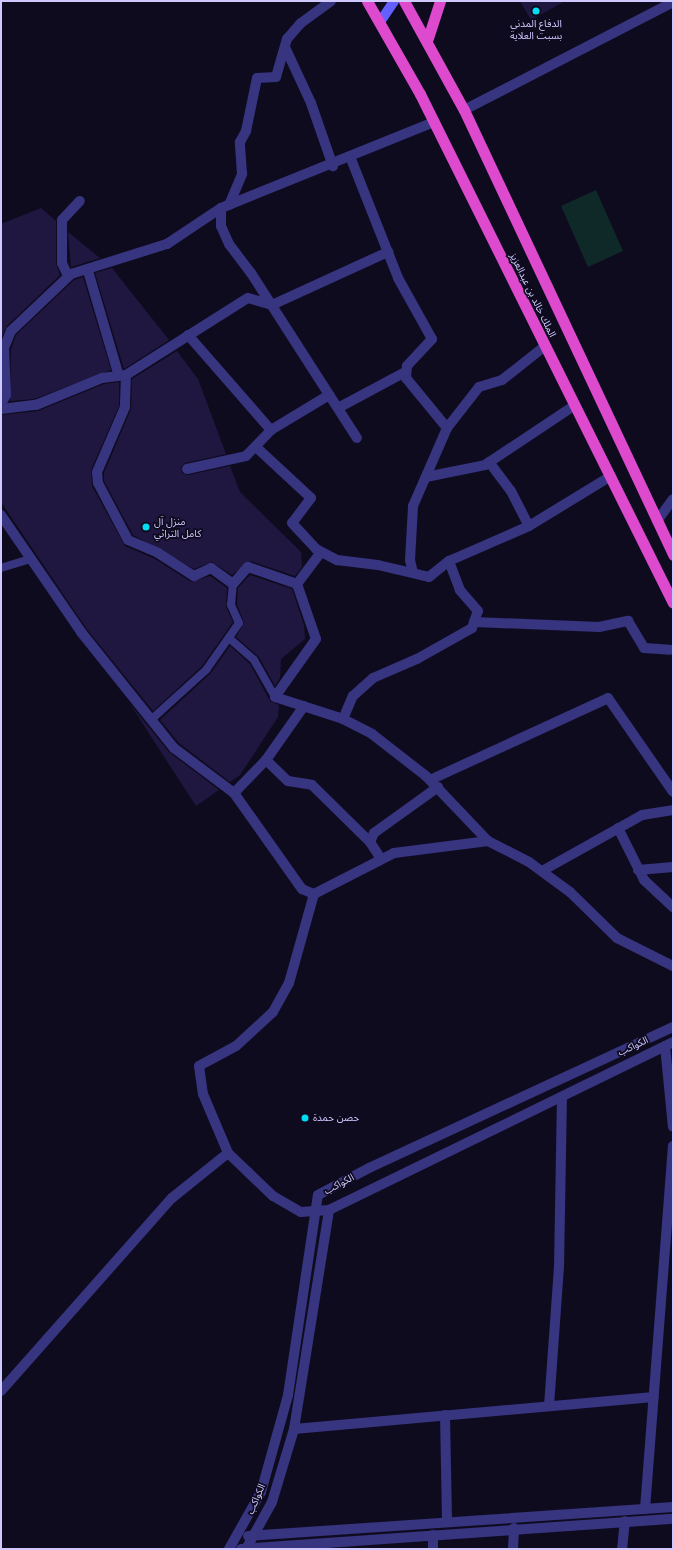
<!DOCTYPE html>
<meta charset="utf-8">
<style>
body{margin:0}
#map{position:relative;width:674px;height:1550px;overflow:hidden;background:#0f0b1f;font-family:Poppins,"Noto Sans Arabic",sans-serif}
div>[style]{position:absolute}
.green>*{inset:0;background:#0e2928}
.building>*{inset:0;background:#1f1740}
.pedestrian>*{height:8px;margin:-4px;padding:0 4px;transform-origin:4px;border-radius:4px;background:#373480}
.minor>*{height:10px;margin:-5px;padding:0 5px;transform-origin:5px;border-radius:5px;background:#373480}
.tertiary>*{height:10px;margin:-5px;padding:0 5px;transform-origin:5px;border-radius:5px;background:#373480}
.secondary>*{height:10px;margin:-5px;padding:0 5px;transform-origin:5px;border-radius:5px;background:#6460ff}
.trunk>*{height:11px;margin:-5.5px;padding:0 5.5px;transform-origin:5.5px;border-radius:5.5px;background:#de4ace}
.dots>*{width:11px;height:11px;translate:-50% -50%;box-sizing:border-box;border:2px solid #0f0b1f;border-radius:50%}
span{translate:-50% -50%;white-space:nowrap;text-align:center;line-height:1.15;-webkit-text-stroke:3.5px #0f0b1f;paint-order:stroke}
.poi-label{font-size:10px;color:#cfc9ff}
.left{translate:0 -50%;text-align:left}
.street-label{font-size:10px;color:#cfc9ff}
.frame{position:absolute;inset:0;border:2px solid #cfc9ff;pointer-events:none}
</style>
<div id="map">
<div class="green">
<i style="clip-path:polygon(596px 190px,623px 251px,588px 267px,561px 206px)"></i>
</div>
<div class="building">
<i style="clip-path:polygon(520px 1px,565px 1px,531px 20px)"></i>
<i style="clip-path:polygon(41px 208px,56px 221px,56px 263px,60px 275px,7px 326px,1px 338px,1px 224px)"></i>
<i style="clip-path:polygon(68px 232px,100px 258px,71px 267px)"></i>
<i style="clip-path:polygon(112px 268px,169px 340px,124px 369px,95px 273px)"></i>
<i style="clip-path:polygon(83px 277px,111px 370px,34px 399px,10px 401px,11px 349px,16px 335px,74px 280px)"></i>
<i style="clip-path:polygon(177px 351px,198px 379px,226px 454px,185px 463px,181px 467px,182px 473px,188px 475px,230px 466px,240px 492px,301px 552px,302px 567px,295px 576px,250px 561px,232px 575px,212px 562px,194px 569px,133px 535px,104px 481px,104px 473px,131px 409px,132px 379px)"></i>
<i style="clip-path:polygon(119px 382px,119px 406px,91px 470px,92px 486px,125px 546px,155px 559px,191px 582px,210px 576px,227px 588px,226px 607px,233px 622px,202px 666px,153px 711px,86px 628px,1px 502px,1px 415px,38px 411px,104px 384px)"></i>
<i style="clip-path:polygon(250px 575px,292px 589px,304px 625px,305px 639px,281px 659px,280px 678px,275px 686px,259px 657px,236px 637px,244px 623px,237px 604px,238px 588px)"></i>
<i style="clip-path:polygon(230px 646px,250px 664px,270px 701px,279px 705px,278px 717px,240px 775px,230px 782px,179px 743px,160px 720px,210px 674px)"></i>
<i style="clip-path:polygon(130px 704px,169px 752px,219px 790px,196px 806px)"></i>
</div>
<div class="pedestrian">
<i style="left:1px;top:568px;width:31px;rotate:-17deg"></i>
<i style="left:229px;top:638px;width:33px;rotate:41deg"></i>
<i style="left:254px;top:660px;width:43px;rotate:60.4deg"></i>
<i style="left:153px;top:718px;width:72px;rotate:-42.2deg"></i>
<i style="left:206px;top:670px;width:57px;rotate:-54.9deg"></i>
<i style="left:239px;top:623px;width:20px;rotate:-114deg"></i>
<i style="left:231px;top:605px;width:21px;rotate:-85deg"></i>
</div>
<div class="minor">
<i style="left:285px;top:47px;width:62px;rotate:65.1deg"></i>
<i style="left:311px;top:103px;width:67px;rotate:70.8deg"></i>
<i style="left:464px;top:110px;width:235px;rotate:-27.3deg"></i>
<i style="left:351px;top:159px;width:128px;rotate:68.4deg"></i>
<i style="left:398px;top:278px;width:70px;rotate:60.9deg"></i>
<i style="left:432px;top:339px;width:37px;rotate:133deg"></i>
<i style="left:407px;top:366px;width:12px;rotate:95deg"></i>
<i style="left:406px;top:378px;width:65px;rotate:50.6deg"></i>
<i style="left:229px;top:205px;width:34px;rotate:-67deg"></i>
<i style="left:242px;top:174px;width:32px;rotate:-94deg"></i>
<i style="left:240px;top:142px;width:13px;rotate:-61deg"></i>
<i style="left:246px;top:131px;width:54px;rotate:-78.3deg"></i>
<i style="left:257px;top:78px;width:19px;rotate:-3deg"></i>
<i style="left:276px;top:77px;width:40px;rotate:-74deg"></i>
<i style="left:287px;top:39px;width:21px;rotate:-49deg"></i>
<i style="left:301px;top:23px;width:37px;rotate:-36deg"></i>
<i style="left:221px;top:208px;width:18px;rotate:90deg"></i>
<i style="left:221px;top:226px;width:20px;rotate:66deg"></i>
<i style="left:229px;top:244px;width:36px;rotate:53deg"></i>
<i style="left:251px;top:273px;width:196px;rotate:57.3deg"></i>
<i style="left:88px;top:271px;width:109px;rotate:73.6deg"></i>
<i style="left:68px;top:276px;width:14px;rotate:-115deg"></i>
<i style="left:62px;top:263px;width:43px;rotate:-90deg"></i>
<i style="left:62px;top:220px;width:26px;rotate:-47deg"></i>
<i style="left:188px;top:335px;width:126px;rotate:48.9deg"></i>
<i style="left:126px;top:375px;width:32px;rotate:92deg"></i>
<i style="left:125px;top:407px;width:71px;rotate:113.3deg"></i>
<i style="left:97px;top:472px;width:11px;rotate:85deg"></i>
<i style="left:98px;top:483px;width:64px;rotate:62.2deg"></i>
<i style="left:128px;top:540px;width:33px;rotate:23deg"></i>
<i style="left:158px;top:553px;width:43px;rotate:32.6deg"></i>
<i style="left:194px;top:576px;width:19px;rotate:-25deg"></i>
<i style="left:211px;top:568px;width:27px;rotate:36deg"></i>
<i style="left:233px;top:584px;width:23px;rotate:-49deg"></i>
<i style="left:248px;top:567px;width:52px;rotate:19.1deg"></i>
<i style="left:1px;top:404px;width:10px;rotate:-61deg"></i>
<i style="left:6px;top:395px;width:47px;rotate:-92.4deg"></i>
<i style="left:4px;top:348px;width:18px;rotate:-68deg"></i>
<i style="left:11px;top:331px;width:83px;rotate:-43.5deg"></i>
<i style="left:71px;top:274px;width:101px;rotate:-17.4deg"></i>
<i style="left:167px;top:244px;width:65px;rotate:-33.7deg"></i>
<i style="left:221px;top:208px;width:230px;rotate:-22deg"></i>
<i style="left:338px;top:408px;width:76px;rotate:-28.2deg"></i>
<i style="left:1px;top:409px;width:35px;rotate:-7deg"></i>
<i style="left:36px;top:405px;width:71px;rotate:-22.2deg"></i>
<i style="left:102px;top:378px;width:24px;rotate:-7deg"></i>
<i style="left:126px;top:375px;width:144px;rotate:-32.3deg"></i>
<i style="left:248px;top:298px;width:25px;rotate:16deg"></i>
<i style="left:272px;top:305px;width:128px;rotate:-24.6deg"></i>
<i style="left:256px;top:447px;width:75px;rotate:42.8deg"></i>
<i style="left:311px;top:498px;width:31px;rotate:127deg"></i>
<i style="left:292px;top:523px;width:35px;rotate:47deg"></i>
<i style="left:316px;top:549px;width:24px;rotate:28deg"></i>
<i style="left:337px;top:560px;width:41px;rotate:7deg"></i>
<i style="left:378px;top:565px;width:52px;rotate:13.2deg"></i>
<i style="left:429px;top:577px;width:26px;rotate:-39deg"></i>
<i style="left:449px;top:561px;width:87px;rotate:-23.6deg"></i>
<i style="left:529px;top:526px;width:96px;rotate:-31.4deg"></i>
<i style="left:489px;top:462px;width:36px;rotate:53deg"></i>
<i style="left:511px;top:491px;width:39px;rotate:63deg"></i>
<i style="left:187px;top:469px;width:60px;rotate:-12.4deg"></i>
<i style="left:246px;top:456px;width:36px;rotate:-46deg"></i>
<i style="left:271px;top:430px;width:68px;rotate:-31.1deg"></i>
<i style="left:426px;top:477px;width:60px;rotate:-11.5deg"></i>
<i style="left:485px;top:465px;width:108px;rotate:-33.7deg"></i>
<i style="left:1px;top:515px;width:142px;rotate:55.6deg"></i>
<i style="left:81px;top:632px;width:149px;rotate:51.3deg"></i>
<i style="left:174px;top:748px;width:75px;rotate:36.9deg"></i>
<i style="left:234px;top:793px;width:118px;rotate:54.7deg"></i>
<i style="left:302px;top:889px;width:13px;rotate:23deg"></i>
<i style="left:314px;top:894px;width:90px;rotate:-27.1deg"></i>
<i style="left:394px;top:853px;width:95px;rotate:-7.3deg"></i>
<i style="left:488px;top:841px;width:46px;rotate:27.1deg"></i>
<i style="left:529px;top:862px;width:51px;rotate:36.2deg"></i>
<i style="left:570px;top:892px;width:66px;rotate:44.4deg"></i>
<i style="left:617px;top:938px;width:63px;rotate:26.6deg"></i>
<i style="left:657px;top:521px;width:27px;rotate:-54deg"></i>
<i style="left:413px;top:573px;width:13px;rotate:-103deg"></i>
<i style="left:410px;top:560px;width:54px;rotate:-86.8deg"></i>
<i style="left:413px;top:506px;width:85px;rotate:-66.4deg"></i>
<i style="left:447px;top:428px;width:52px;rotate:-52deg"></i>
<i style="left:479px;top:387px;width:24px;rotate:-17deg"></i>
<i style="left:502px;top:380px;width:55px;rotate:-38.3deg"></i>
<i style="left:297px;top:584px;width:58px;rotate:70.9deg"></i>
<i style="left:316px;top:639px;width:71px;rotate:125.3deg"></i>
<i style="left:275px;top:697px;width:71px;rotate:17.9deg"></i>
<i style="left:343px;top:719px;width:33px;rotate:27deg"></i>
<i style="left:372px;top:734px;width:68px;rotate:37.9deg"></i>
<i style="left:426px;top:776px;width:90px;rotate:46.4deg"></i>
<i style="left:297px;top:584px;width:40px;rotate:-53deg"></i>
<i style="left:474px;top:622px;width:125px;rotate:2.3deg"></i>
<i style="left:599px;top:627px;width:30px;rotate:-12deg"></i>
<i style="left:628px;top:621px;width:31px;rotate:59deg"></i>
<i style="left:644px;top:648px;width:26px;rotate:4deg"></i>
<i style="left:343px;top:719px;width:25px;rotate:-67deg"></i>
<i style="left:353px;top:696px;width:27px;rotate:-42deg"></i>
<i style="left:373px;top:678px;width:48px;rotate:-23.4deg"></i>
<i style="left:417px;top:659px;width:63px;rotate:-29.4deg"></i>
<i style="left:472px;top:628px;width:18px;rotate:-71deg"></i>
<i style="left:478px;top:611px;width:28px;rotate:-131deg"></i>
<i style="left:460px;top:590px;width:31px;rotate:-111deg"></i>
<i style="left:266px;top:760px;width:30px;rotate:44deg"></i>
<i style="left:288px;top:781px;width:24px;rotate:9deg"></i>
<i style="left:312px;top:785px;width:81px;rotate:44.5deg"></i>
<i style="left:370px;top:842px;width:20px;rotate:57deg"></i>
<i style="left:430px;top:780px;width:196px;rotate:-24.7deg"></i>
<i style="left:608px;top:698px;width:114px;rotate:55.3deg"></i>
<i style="left:234px;top:793px;width:46px;rotate:-45.9deg"></i>
<i style="left:266px;top:760px;width:66px;rotate:-54.9deg"></i>
<i style="left:618px;top:828px;width:58px;rotate:63.4deg"></i>
<i style="left:644px;top:880px;width:40px;rotate:43deg"></i>
<i style="left:370px;top:842px;width:10px;rotate:-66deg"></i>
<i style="left:374px;top:833px;width:79px;rotate:-35.7deg"></i>
<i style="left:638px;top:870px;width:35px;rotate:-5deg"></i>
<i style="left:542px;top:871px;width:115px;rotate:-29.2deg"></i>
<i style="left:642px;top:815px;width:31px;rotate:-9deg"></i>
<i style="left:314px;top:894px;width:92px;rotate:105.7deg"></i>
<i style="left:289px;top:983px;width:33px;rotate:119deg"></i>
<i style="left:273px;top:1012px;width:50px;rotate:137.4deg"></i>
<i style="left:236px;top:1046px;width:42px;rotate:151.6deg"></i>
<i style="left:199px;top:1066px;width:28px;rotate:82deg"></i>
<i style="left:203px;top:1094px;width:64px;rotate:67deg"></i>
<i style="left:228px;top:1153px;width:62px;rotate:43.7deg"></i>
<i style="left:273px;top:1196px;width:32px;rotate:30deg"></i>
<i style="left:301px;top:1212px;width:28px;rotate:-4deg"></i>
<i style="left:665px;top:1046px;width:81px;rotate:84.4deg"></i>
<i style="left:1px;top:1391px;width:258px;rotate:-48.5deg"></i>
<i style="left:172px;top:1198px;width:72px;rotate:-38.8deg"></i>
<i style="left:549px;top:1406px;width:139px;rotate:-85.9deg"></i>
<i style="left:559px;top:1267px;width:170px;rotate:-89deg"></i>
<i style="left:445px;top:1415px;width:107px;rotate:88.9deg"></i>
<i style="left:294px;top:1429px;width:361px;rotate:-5.1deg"></i>
<i style="left:645px;top:1509px;width:364px;rotate:-85.6deg"></i>
<i style="left:433px;top:1535px;width:14px;rotate:90deg"></i>
<i style="left:513px;top:1549px;width:21px;rotate:-87deg"></i>
<i style="left:622px;top:1549px;width:28px;rotate:-84deg"></i>
</div>
<div class="tertiary">
<i style="left:248px;top:1536px;width:426px;rotate:-3.9deg"></i>
<i style="left:229px;top:1549px;width:65px;rotate:-60.7deg"></i>
<i style="left:261px;top:1492px;width:101px;rotate:-74.4deg"></i>
<i style="left:288px;top:1395px;width:202px;rotate:-81.5deg"></i>
<i style="left:318px;top:1195px;width:58px;rotate:-27.9deg"></i>
<i style="left:369px;top:1168px;width:335px;rotate:-24.9deg"></i>
<i style="left:241px;top:1549px;width:433px;rotate:-4deg"></i>
<i style="left:246px;top:1549px;width:54px;rotate:-61deg"></i>
<i style="left:272px;top:1502px;width:76px;rotate:-73.2deg"></i>
<i style="left:294px;top:1429px;width:222px;rotate:-80.9deg"></i>
<i style="left:329px;top:1210px;width:383px;rotate:-26deg"></i>
</div>
<div class="secondary">
<i style="left:380px;top:22px;width:25px;rotate:-56deg"></i>
</div>
<div class="trunk">
<i style="left:367px;top:1px;width:107px;rotate:60.3deg"></i>
<i style="left:420px;top:94px;width:568px;rotate:63.57deg"></i>
<i style="left:404px;top:1px;width:124px;rotate:61.2deg"></i>
<i style="left:464px;top:110px;width:492px;rotate:64.8deg"></i>
<i style="left:428px;top:38px;width:39px;rotate:-72deg"></i>
</div>
<div class="dots">
<i style="left:536px;top:11px;background:#00dcf4"></i>
<i style="left:146px;top:527px;background:#00dcf4"></i>
<i style="left:305px;top:1118px;background:#00dcf4"></i>
</div>
<div class="poi-label">
<span style="left:536px;top:29px">الدفاع المدني<br>بسبت العلاية</span>
<span class="left" style="left:154px;top:527px">منزل آل<br>كامل التراثي</span>
<span class="left" style="left:313px;top:1118px">حصن حمدة</span>
</div>
<div class="street-label">
<span style="left:533px;top:295px;rotate:64deg">الملك خالد بن عبدالعزيز</span>
<span style="left:633px;top:1046px;rotate:-25deg">الكواكب</span>
<span style="left:339px;top:1184px;rotate:-28deg">الكواكب</span>
<span style="left:256px;top:1499px;rotate:-67deg">الكواكب</span>
</div>
<div class="frame"></div>
</div>
